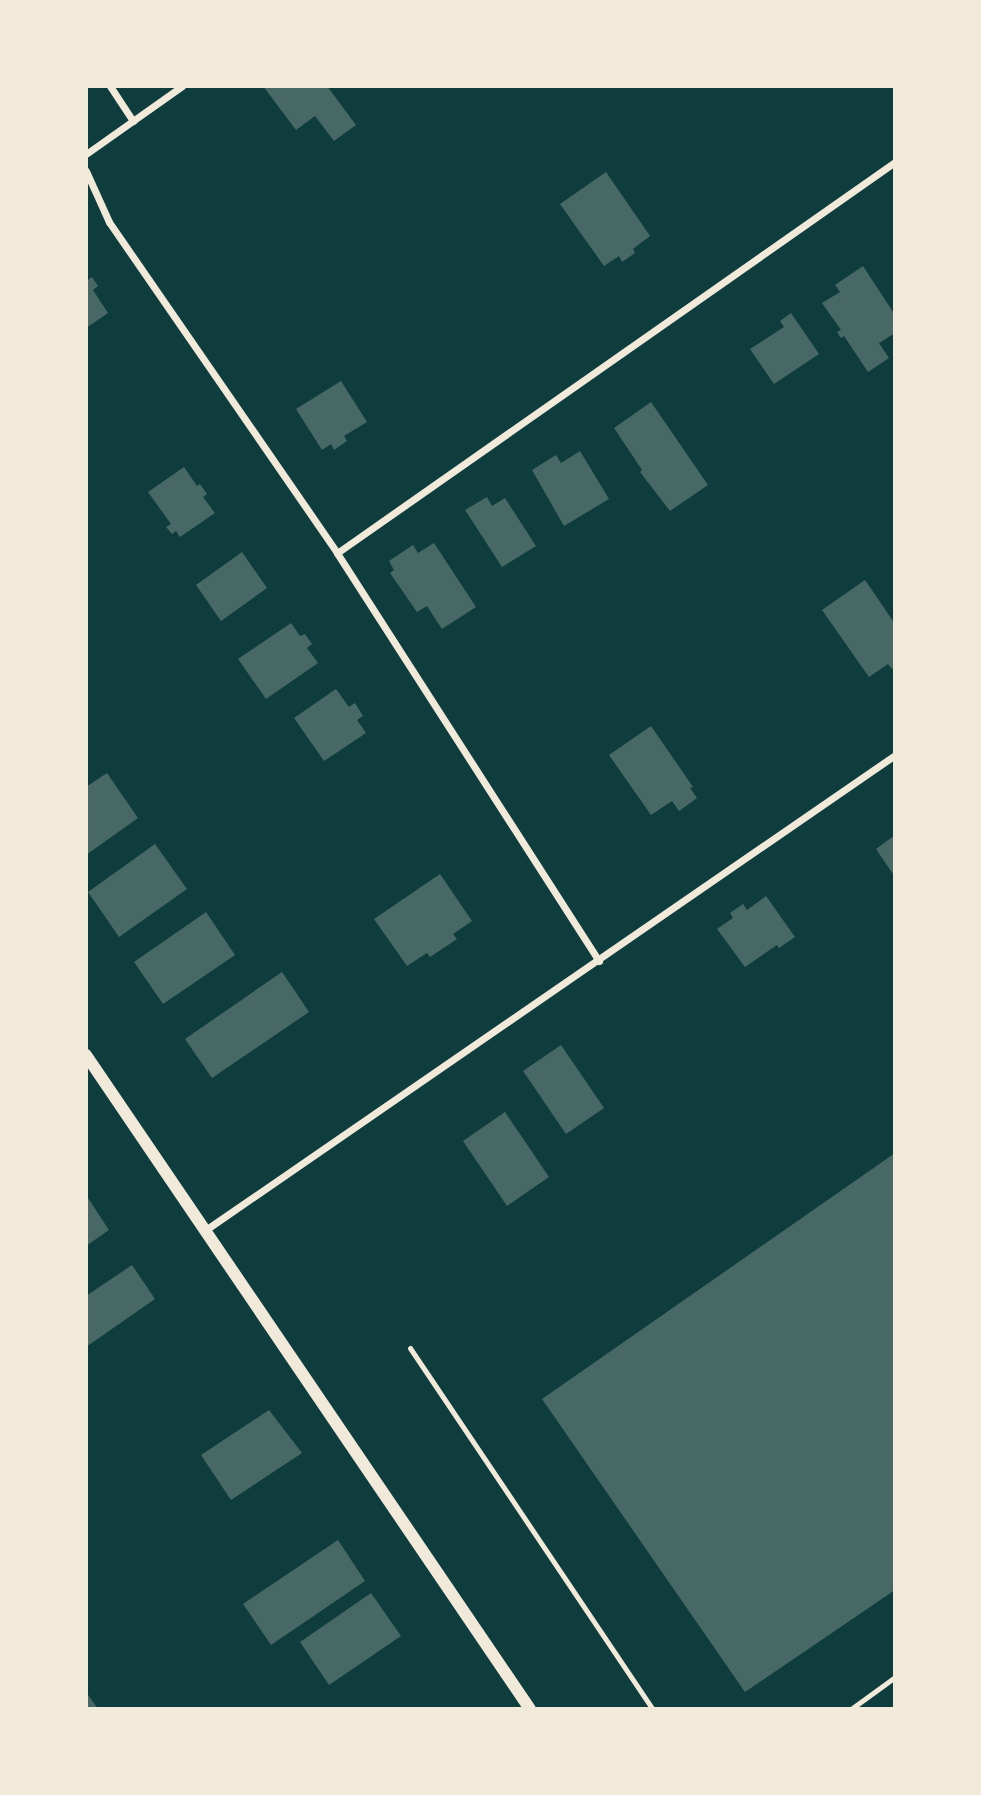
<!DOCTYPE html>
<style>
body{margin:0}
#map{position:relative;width:981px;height:1795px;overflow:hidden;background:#0f3d3e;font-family:"Golos Text",sans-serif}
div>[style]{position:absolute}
.building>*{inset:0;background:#486865}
.service>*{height:5px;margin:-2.5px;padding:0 2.5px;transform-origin:2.5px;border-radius:2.5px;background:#f1e9da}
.minor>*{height:7px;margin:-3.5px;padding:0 3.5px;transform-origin:3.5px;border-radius:3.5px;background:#f1e9da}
.tertiary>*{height:12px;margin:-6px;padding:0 6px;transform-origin:6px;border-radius:6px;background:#f1e9da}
span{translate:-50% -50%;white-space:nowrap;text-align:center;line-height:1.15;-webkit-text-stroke:7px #f1e9da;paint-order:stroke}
.frame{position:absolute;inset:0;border:88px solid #f1e9da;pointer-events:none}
</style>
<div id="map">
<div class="building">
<i style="clip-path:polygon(263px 86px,327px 86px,356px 125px,334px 141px,315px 116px,296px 130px)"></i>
<i style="clip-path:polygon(606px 172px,650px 236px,633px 249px,635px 253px,622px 262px,619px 256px,604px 266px,560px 204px)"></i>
<i style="clip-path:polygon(863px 266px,895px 315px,895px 333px,879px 343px,889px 358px,868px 372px,844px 336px,841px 338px,837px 332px,841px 330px,822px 303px,840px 292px,835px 285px)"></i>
<i style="clip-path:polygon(92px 277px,98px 286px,93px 290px,108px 313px,86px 328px,86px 281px)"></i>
<i style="clip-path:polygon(791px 313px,819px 354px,774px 384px,750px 349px,784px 327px,780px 321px)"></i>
<i style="clip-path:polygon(341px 381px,367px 422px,344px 436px,347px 441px,334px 450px,331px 444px,322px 450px,296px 409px)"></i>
<i style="clip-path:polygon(651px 402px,708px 485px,670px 511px,640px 472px,642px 470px,614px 428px)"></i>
<i style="clip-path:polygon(580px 451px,609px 499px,564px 526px,532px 470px,556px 455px,561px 463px)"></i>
<i style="clip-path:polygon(184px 467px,197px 486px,200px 484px,207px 494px,203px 497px,215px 513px,180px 537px,176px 531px,172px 534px,166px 527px,171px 524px,148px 492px)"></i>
<i style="clip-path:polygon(487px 497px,492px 506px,505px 498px,536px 546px,502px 567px,465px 510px)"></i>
<i style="clip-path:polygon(434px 543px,476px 607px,442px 629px,427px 606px,417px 612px,390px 573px,394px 570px,389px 561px,413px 545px,418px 553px)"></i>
<i style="clip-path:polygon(242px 552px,267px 588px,221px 621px,196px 585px)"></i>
<i style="clip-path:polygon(865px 580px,895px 624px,895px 667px,892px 669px,888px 664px,869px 677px,822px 610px)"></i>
<i style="clip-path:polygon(291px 623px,300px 636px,305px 634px,312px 644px,307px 648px,318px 663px,266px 699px,238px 659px)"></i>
<i style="clip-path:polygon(336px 689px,349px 707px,355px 703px,363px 716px,357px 720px,366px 733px,324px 761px,294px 718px)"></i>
<i style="clip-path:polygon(651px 726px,693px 787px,690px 788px,697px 798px,679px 811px,672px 801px,651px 815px,609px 755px)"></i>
<i style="clip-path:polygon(107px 773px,138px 818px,86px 855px,86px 787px)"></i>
<i style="clip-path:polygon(895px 835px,895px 877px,876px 849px)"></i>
<i style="clip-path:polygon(155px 844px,187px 889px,119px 937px,88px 892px)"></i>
<i style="clip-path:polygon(440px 874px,472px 921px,453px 934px,457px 939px,430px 957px,427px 953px,407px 966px,374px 919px)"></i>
<i style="clip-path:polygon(766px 896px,795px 937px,779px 948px,777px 945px,745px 967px,717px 929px,733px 918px,730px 913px,743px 904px,747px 910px)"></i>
<i style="clip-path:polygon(206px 912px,235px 955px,163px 1004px,134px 962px)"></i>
<i style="clip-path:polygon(282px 972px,309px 1012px,212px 1078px,185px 1039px)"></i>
<i style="clip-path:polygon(561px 1045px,604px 1108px,566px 1134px,523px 1071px)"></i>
<i style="clip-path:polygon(505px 1112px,549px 1177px,507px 1206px,463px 1141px)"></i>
<i style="clip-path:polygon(895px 1153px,895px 1590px,745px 1692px,542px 1399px)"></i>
<i style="clip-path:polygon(86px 1195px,109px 1230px,86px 1246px)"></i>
<i style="clip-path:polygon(132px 1265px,155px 1299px,86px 1347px,86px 1296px)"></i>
<i style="clip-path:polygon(269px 1410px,302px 1453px,231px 1500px,201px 1455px)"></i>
<i style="clip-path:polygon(338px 1540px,365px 1581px,271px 1645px,243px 1604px)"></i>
<i style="clip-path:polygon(371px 1593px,401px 1636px,329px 1685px,300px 1642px)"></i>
<i style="clip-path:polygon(86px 1692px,98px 1709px,86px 1709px)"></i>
</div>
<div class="service">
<i style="left:410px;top:1348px;width:435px;rotate:56.1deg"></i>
<i style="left:851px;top:1709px;width:54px;rotate:-36deg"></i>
</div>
<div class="minor">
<i style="left:110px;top:86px;width:42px;rotate:56.7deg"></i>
<i style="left:86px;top:154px;width:118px;rotate:-35.3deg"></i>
<i style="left:86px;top:171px;width:56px;rotate:65.7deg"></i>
<i style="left:109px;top:222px;width:402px;rotate:55.4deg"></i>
<i style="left:337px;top:553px;width:485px;rotate:57.3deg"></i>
<i style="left:337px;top:553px;width:681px;rotate:-35.02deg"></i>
<i style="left:204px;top:1231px;width:839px;rotate:-34.56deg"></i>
</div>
<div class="tertiary">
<i style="left:86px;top:1055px;width:790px;rotate:55.83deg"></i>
</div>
<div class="frame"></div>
</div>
